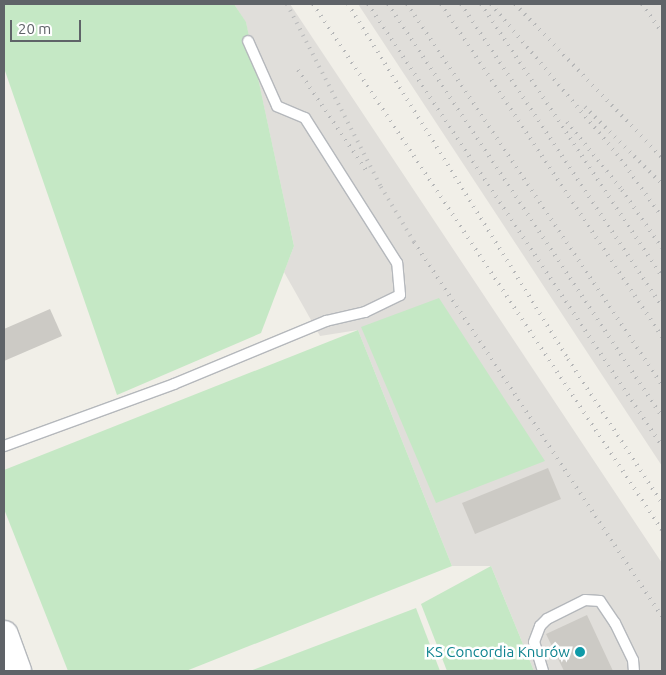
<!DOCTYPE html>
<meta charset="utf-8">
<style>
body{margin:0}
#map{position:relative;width:666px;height:675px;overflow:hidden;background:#f1efe8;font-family:Ubuntu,sans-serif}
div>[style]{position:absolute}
.industrial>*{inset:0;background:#e0deda}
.green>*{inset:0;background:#c5e8c5}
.building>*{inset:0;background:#cccac5}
.roads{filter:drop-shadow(1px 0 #b5b8bc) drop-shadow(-1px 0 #b5b8bc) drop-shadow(0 1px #b5b8bc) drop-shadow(0 -1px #b5b8bc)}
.lane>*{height:10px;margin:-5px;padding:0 5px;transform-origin:5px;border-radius:5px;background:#fff}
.secondary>*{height:28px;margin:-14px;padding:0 14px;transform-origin:14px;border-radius:14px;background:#fff}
.rail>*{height:4px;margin-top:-2px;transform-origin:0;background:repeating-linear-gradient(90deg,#b6b7b8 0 1px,transparent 0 7px)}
.dots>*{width:14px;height:14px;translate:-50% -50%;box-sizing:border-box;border:2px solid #fff;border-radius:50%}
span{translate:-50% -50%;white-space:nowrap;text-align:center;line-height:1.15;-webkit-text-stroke:5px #fff;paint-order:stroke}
.culture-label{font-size:15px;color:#0d838f}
.right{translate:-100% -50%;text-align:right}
.frame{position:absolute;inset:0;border:5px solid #5f6368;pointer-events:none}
.scale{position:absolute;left:10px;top:20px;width:71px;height:22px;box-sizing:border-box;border:2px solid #5f6368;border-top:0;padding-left:6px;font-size:15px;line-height:18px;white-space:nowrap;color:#5f6368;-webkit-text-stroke:4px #fff;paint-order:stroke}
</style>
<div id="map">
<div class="industrial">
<i style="clip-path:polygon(234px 4px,290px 4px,662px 563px,662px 671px,534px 671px,491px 566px,452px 566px,358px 330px,320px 336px,284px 272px,294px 246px,246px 23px)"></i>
<i style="clip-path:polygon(358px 4px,662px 4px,662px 466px)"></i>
</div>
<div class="green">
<i style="clip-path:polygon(4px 4px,234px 4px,246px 22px,294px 246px,261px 333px,117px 395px,4px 68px)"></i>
<i style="clip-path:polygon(439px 298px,545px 461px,436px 503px,361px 327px)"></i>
<i style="clip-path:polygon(358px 330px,452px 566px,186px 671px,68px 671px,4px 509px,4px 470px)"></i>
<i style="clip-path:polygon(491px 566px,534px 671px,447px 671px,421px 604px)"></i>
<i style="clip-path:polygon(416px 608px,440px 671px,250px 671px)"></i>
</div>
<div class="building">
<i style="clip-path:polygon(50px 309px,62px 336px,4px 361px,4px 329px)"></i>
<i style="clip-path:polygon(548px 468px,561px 499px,475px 534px,462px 503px)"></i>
<i style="clip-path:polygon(587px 615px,613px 671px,564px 671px,546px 634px)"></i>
</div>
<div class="roads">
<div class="lane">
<i style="left:4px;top:446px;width:181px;rotate:-20deg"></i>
<i style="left:174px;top:384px;width:165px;rotate:-22.5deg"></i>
<i style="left:326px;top:321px;width:40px;rotate:-13deg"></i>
<i style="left:365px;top:312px;width:39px;rotate:-26deg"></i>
<i style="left:400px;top:295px;width:32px;rotate:-95deg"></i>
<i style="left:397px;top:263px;width:172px;rotate:-122.4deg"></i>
<i style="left:305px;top:118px;width:30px;rotate:-157deg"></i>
<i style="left:277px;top:106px;width:71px;rotate:-114deg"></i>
<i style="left:543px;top:671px;width:30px;rotate:-107deg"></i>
<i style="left:534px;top:642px;width:17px;rotate:-69deg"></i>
<i style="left:540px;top:626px;width:10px;rotate:-45deg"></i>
<i style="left:547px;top:619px;width:42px;rotate:-26.6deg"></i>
<i style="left:585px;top:600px;width:15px;rotate:4deg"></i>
<i style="left:600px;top:601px;width:27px;rotate:56deg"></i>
<i style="left:615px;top:623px;width:41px;rotate:64.1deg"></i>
<i style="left:633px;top:660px;width:11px;rotate:85deg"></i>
</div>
<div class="secondary">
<i style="left:4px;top:635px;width:38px;rotate:70deg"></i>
</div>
</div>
<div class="rail">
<i style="left:287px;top:4px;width:206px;rotate:62.8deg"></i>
<i style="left:381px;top:187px;width:64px;rotate:59deg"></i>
<i style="left:414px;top:242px;width:449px;rotate:56.5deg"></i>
<i style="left:313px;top:4px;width:631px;rotate:56.44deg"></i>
<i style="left:348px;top:4px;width:418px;rotate:58.2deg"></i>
<i style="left:568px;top:359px;width:172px;rotate:56.9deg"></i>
<i style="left:368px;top:4px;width:531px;rotate:56.37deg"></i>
<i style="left:388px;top:4px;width:495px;rotate:56.4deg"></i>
<i style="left:407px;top:4px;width:458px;rotate:56.2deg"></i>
<i style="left:441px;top:4px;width:400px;rotate:56.4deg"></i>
<i style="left:461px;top:4px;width:363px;rotate:56.4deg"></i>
<i style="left:481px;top:4px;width:327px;rotate:56.4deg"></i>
<i style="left:491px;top:4px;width:196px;rotate:50deg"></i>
<i style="left:617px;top:154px;width:77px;rotate:54.5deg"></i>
<i style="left:515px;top:4px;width:213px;rotate:46.3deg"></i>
<i style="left:642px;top:4px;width:35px;rotate:55deg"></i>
<i style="left:298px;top:70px;width:125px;rotate:55.8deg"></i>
<i style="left:585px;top:107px;width:109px;rotate:45deg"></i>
<i style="left:567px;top:122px;width:87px;rotate:51deg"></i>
<i style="left:622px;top:190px;width:70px;rotate:55.4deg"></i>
</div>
<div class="dots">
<i style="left:580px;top:652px;background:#0f9aa8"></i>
</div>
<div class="culture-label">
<span class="right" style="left:570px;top:652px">KS Concordia Knurów</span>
</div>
<div class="frame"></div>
<div class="scale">20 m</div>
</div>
